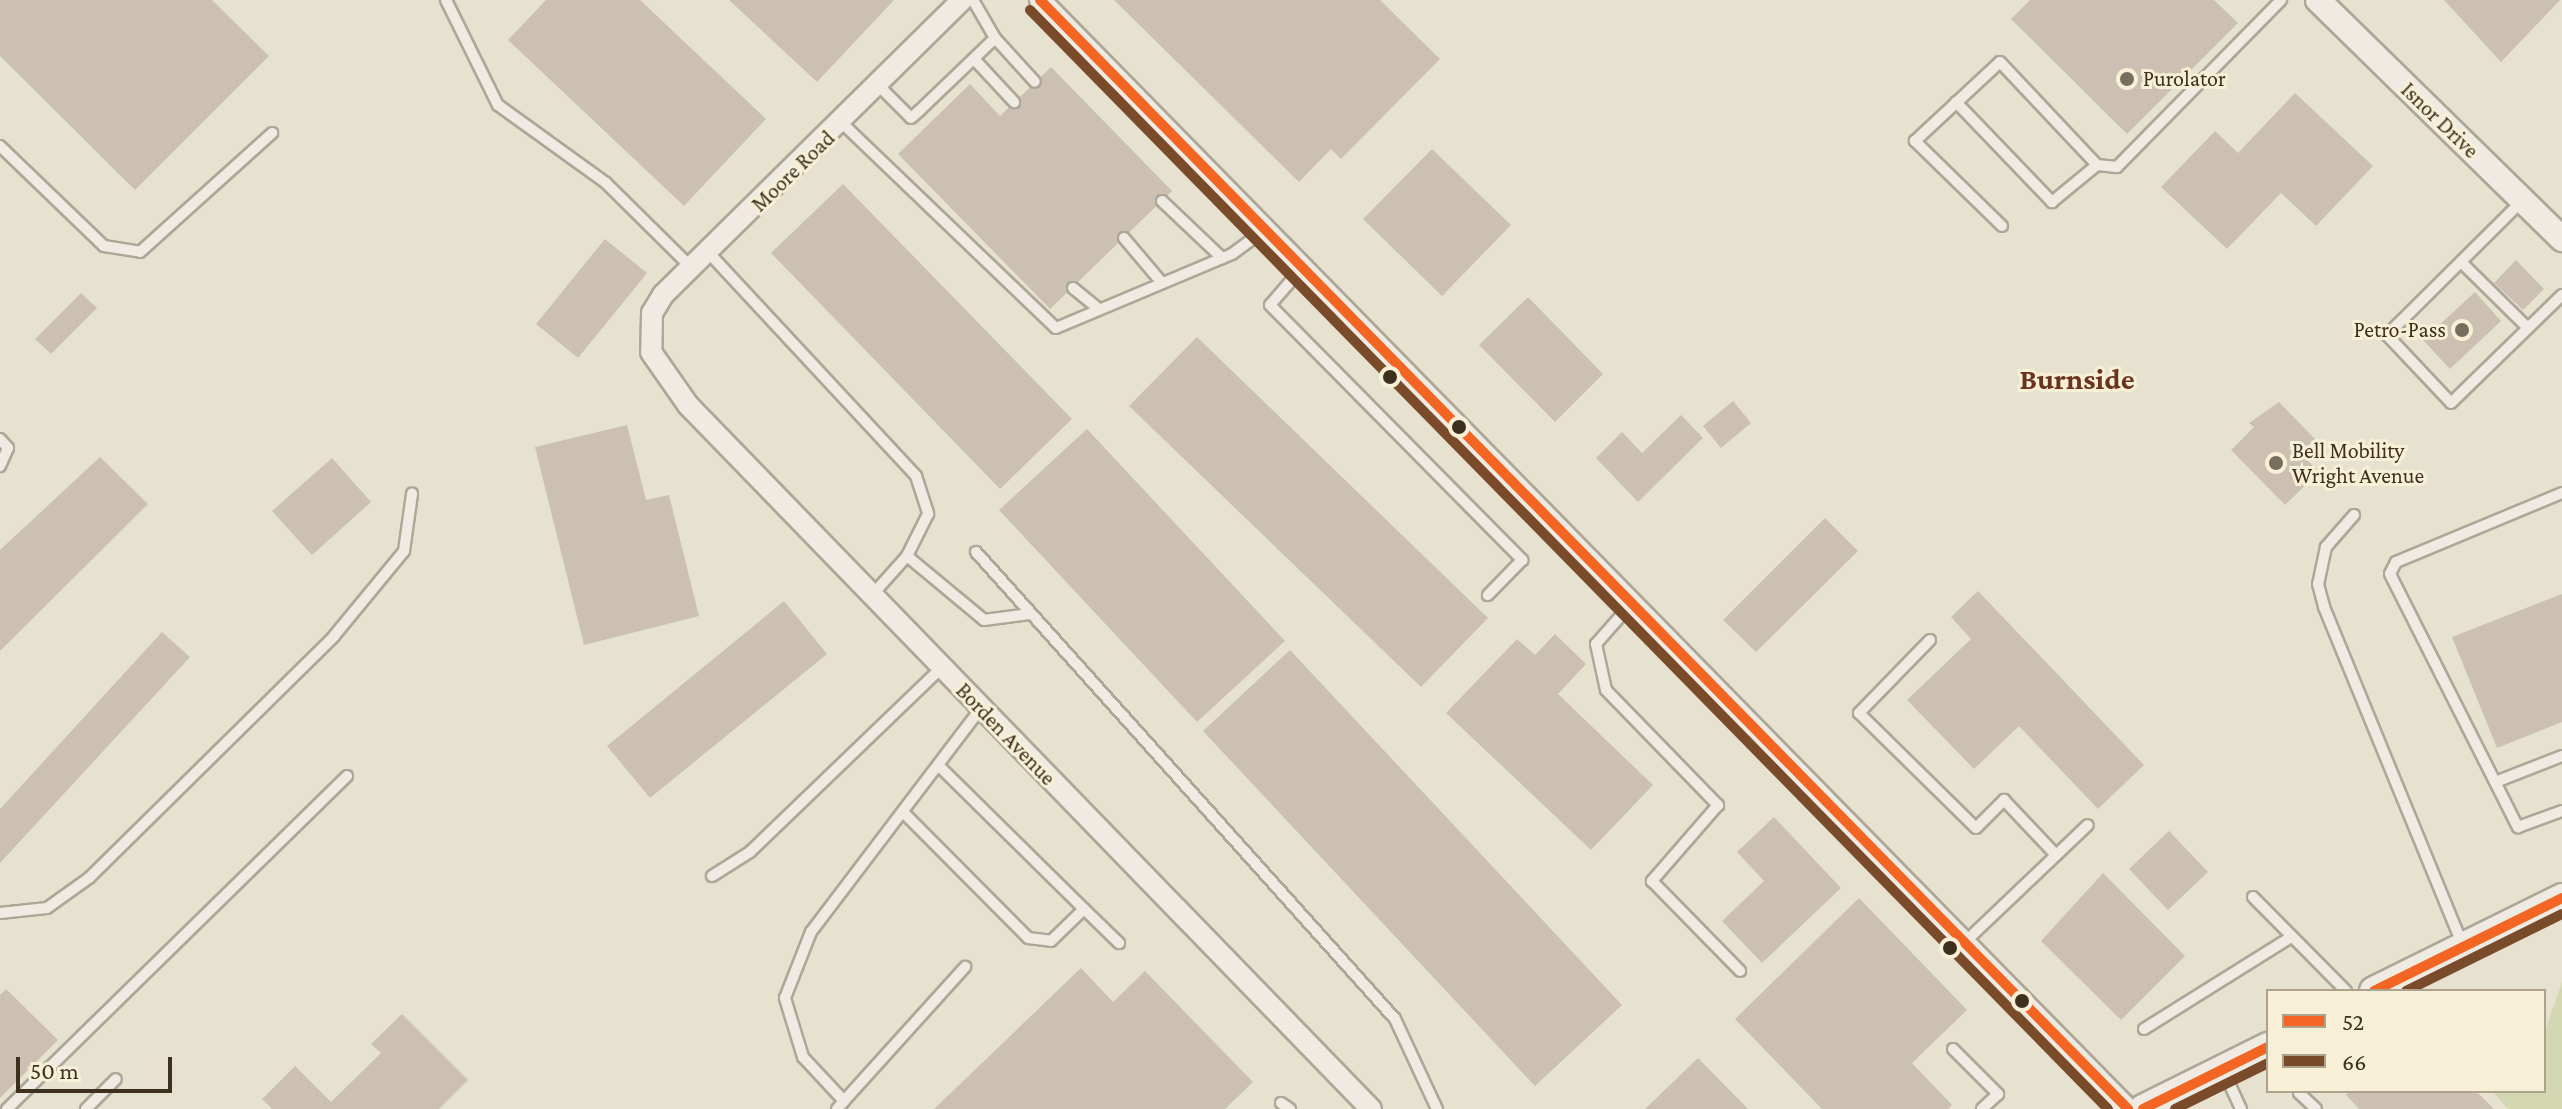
<!DOCTYPE html>
<style>
body{margin:0}
#map{position:relative;width:2562px;height:1109px;overflow:hidden;background:#e7e2d0;font-family:"Crimson Pro",serif}
div>[style]{position:absolute}
.green>*{inset:0;background:#d4d8b2}
.building>*{inset:0;background:#cbc0b1}
.roads{filter:drop-shadow(2px 0 #ada798) drop-shadow(-2px 0 #ada798) drop-shadow(0 2px #ada798) drop-shadow(0 -2px #ada798)}
.service>*{height:10px;margin:-5px;padding:0 5px;transform-origin:5px;border-radius:5px;background:#efebe2}
.minor>*{height:20px;margin:-10px;padding:0 10px;transform-origin:10px;border-radius:10px;background:#efebe2}
.tertiary>*{height:24px;margin:-12px;padding:0 12px;transform-origin:12px;border-radius:12px;background:#efebe2}
.secondary>*{height:28px;margin:-14px;padding:0 14px;transform-origin:14px;border-radius:14px;background:#efebe2}
.bus-1>*{height:10px;margin:-5px;padding:0 5px;transform-origin:5px;border-radius:5px;background:#f26522}
.bus-2>*{height:10px;margin:-5px;padding:0 5px;transform-origin:5px;border-radius:5px;background:#7a4b2a}
.dots>*{width:22px;height:22px;translate:-50% -50%;box-sizing:border-box;border:4px solid #f7f0d7;border-radius:50%}
span{translate:-50% -50%;white-space:nowrap;text-align:center;line-height:1.15;-webkit-text-stroke:6px #f7f0d7;paint-order:stroke}
.poi-label{font-size:22px;color:#3d301f}
.left{translate:0 -50%;text-align:left}
.right{translate:-100% -50%;text-align:right}
.street-label{font-size:22px;color:#3d301f}
.district-label{font-size:30px;color:#6b331d;font-weight:700}
.legend{position:absolute;left:2266px;top:989px;width:280px;height:104px;box-sizing:border-box;background:#f7f0d7;border:2px solid #ada38d;margin:0;padding:10px 14px;list-style:none;font-size:24px;color:#3d301f}
.legend li{display:flex;align-items:center;gap:16px;height:40px}
.legend b{width:40px;border:2px solid #ada38d}
.scale{position:absolute;left:16px;top:1057px;width:156px;height:36px;box-sizing:border-box;border:4px solid #3d301f;border-top:0;padding-left:10px;font-size:24px;line-height:28px;white-space:nowrap;color:#3d301f;-webkit-text-stroke:6px #f7f0d7;paint-order:stroke}
</style>
<div id="map">
<div class="green">
<i style="clip-path:polygon(2562px 982px,2562px 1109px,2508px 1109px,2492px 1091px,2544px 1091px,2544px 1034px)"></i>
</div>
<div class="building">
<i style="clip-path:polygon(0 0,212px 0,269px 56px,135px 190px,0 56px)"></i>
<i style="clip-path:polygon(546px 0,640px 0,766px 119px,684px 206px,508px 40px)"></i>
<i style="clip-path:polygon(729px 0,894px 0,817px 82px)"></i>
<i style="clip-path:polygon(1114px 0,1380px 0,1440px 59px,1341px 159px,1331px 149px,1299px 182px)"></i>
<i style="clip-path:polygon(2030px 0,2214px 0,2238px 23px,2127px 134px,2011px 19px)"></i>
<i style="clip-path:polygon(2444px 0,2560px 0,2501px 62px)"></i>
<i style="clip-path:polygon(1051px 67px,1172px 191px,1050px 309px,898px 154px,970px 84px,1000px 116px)"></i>
<i style="clip-path:polygon(2295px 93px,2373px 166px,2316px 226px,2281px 193px,2227px 249px,2161px 187px,2215px 131px,2238px 153px)"></i>
<i style="clip-path:polygon(1432px 149px,1511px 225px,1442px 296px,1363px 219px)"></i>
<i style="clip-path:polygon(843px 184px,1072px 419px,1000px 489px,771px 253px)"></i>
<i style="clip-path:polygon(605px 239px,647px 273px,578px 358px,536px 324px)"></i>
<i style="clip-path:polygon(2516px 260px,2544px 289px,2523px 310px,2494px 283px)"></i>
<i style="clip-path:polygon(2475px 292px,2501px 321px,2450px 369px,2423px 340px)"></i>
<i style="clip-path:polygon(81px 293px,97px 308px,51px 354px,35px 339px)"></i>
<i style="clip-path:polygon(1528px 297px,1603px 374px,1555px 422px,1479px 345px)"></i>
<i style="clip-path:polygon(1197px 337px,1488px 618px,1421px 687px,1129px 406px)"></i>
<i style="clip-path:polygon(1733px 401px,1751px 423px,1721px 448px,1703px 426px)"></i>
<i style="clip-path:polygon(2279px 402px,2315px 439px,2300px 453px,2319px 472px,2285px 505px,2231px 450px,2254px 427px,2249px 423px)"></i>
<i style="clip-path:polygon(1681px 415px,1703px 438px,1638px 502px,1596px 458px,1622px 432px,1642px 453px)"></i>
<i style="clip-path:polygon(627px 425px,646px 500px,669px 495px,699px 616px,584px 645px,535px 447px)"></i>
<i style="clip-path:polygon(1087px 429px,1285px 641px,1197px 722px,999px 510px)"></i>
<i style="clip-path:polygon(100px 457px,148px 504px,0 651px,0 550px)"></i>
<i style="clip-path:polygon(332px 458px,371px 502px,312px 555px,272px 511px)"></i>
<i style="clip-path:polygon(1825px 518px,1858px 551px,1756px 652px,1723px 620px)"></i>
<i style="clip-path:polygon(1978px 591px,2144px 765px,2098px 809px,2019px 726px,1974px 769px,1907px 700px,1971px 639px,1951px 617px)"></i>
<i style="clip-path:polygon(2562px 594px,2562px 722px,2497px 748px,2452px 637px)"></i>
<i style="clip-path:polygon(784px 601px,827px 654px,650px 798px,607px 746px)"></i>
<i style="clip-path:polygon(162px 632px,190px 657px,0 863px,0 809px)"></i>
<i style="clip-path:polygon(1555px 634px,1586px 664px,1558px 694px,1653px 785px,1591px 850px,1446px 713px,1517px 639px,1535px 655px)"></i>
<i style="clip-path:polygon(1290px 650px,1622px 1005px,1535px 1086px,1203px 731px)"></i>
<i style="clip-path:polygon(1774px 817px,1841px 888px,1762px 963px,1722px 921px,1764px 881px,1737px 852px)"></i>
<i style="clip-path:polygon(2169px 831px,2208px 872px,2168px 910px,2129px 869px)"></i>
<i style="clip-path:polygon(2103px 873px,2185px 956px,2121px 1020px,2041px 941px)"></i>
<i style="clip-path:polygon(1859px 898px,1967px 1010px,1912px 1063px,1952px 1105px,1948px 1109px,1822px 1109px,1735px 1019px)"></i>
<i style="clip-path:polygon(1081px 968px,1113px 1002px,1145px 971px,1253px 1082px,1225px 1109px,934px 1109px)"></i>
<i style="clip-path:polygon(6px 989px,58px 1040px,0 1098px,0 995px)"></i>
<i style="clip-path:polygon(402px 1014px,468px 1080px,439px 1109px,272px 1109px,262px 1099px,295px 1066px,331px 1102px,381px 1053px,371px 1044px)"></i>
<i style="clip-path:polygon(1698px 1058px,1748px 1109px,1645px 1109px)"></i>
<i style="clip-path:polygon(2350px 1091px,2476px 1091px,2494px 1109px,2359px 1109px,2346px 1095px)"></i>
</div>
<div class="roads">
<div class="service">
<i style="left:446px;top:0;width:117px;rotate:63.7deg"></i>
<i style="left:498px;top:105px;width:133px;rotate:35.8deg"></i>
<i style="left:606px;top:183px;width:121px;rotate:44.7deg"></i>
<i style="left:995px;top:38px;width:59px;rotate:47.7deg"></i>
<i style="left:974px;top:59px;width:59px;rotate:47.1deg"></i>
<i style="left:879px;top:86px;width:45px;rotate:45deg"></i>
<i style="left:911px;top:118px;width:11px;rotate:-41deg"></i>
<i style="left:919px;top:111px;width:105px;rotate:-43.8deg"></i>
<i style="left:995px;top:38px;width:44px;rotate:-120.1deg"></i>
<i style="left:1956px;top:102px;width:139px;rotate:46.2deg"></i>
<i style="left:2052px;top:202px;width:58px;rotate:-39.4deg"></i>
<i style="left:842px;top:123px;width:296px;rotate:43.8deg"></i>
<i style="left:1056px;top:328px;width:191px;rotate:-22.8deg"></i>
<i style="left:1232px;top:254px;width:42px;rotate:-36.3deg"></i>
<i style="left:0;top:146px;width:144px;rotate:43.9deg"></i>
<i style="left:104px;top:246px;width:36px;rotate:9deg"></i>
<i style="left:140px;top:252px;width:178px;rotate:-42deg"></i>
<i style="left:1162px;top:201px;width:83px;rotate:43.5deg"></i>
<i style="left:2522px;top:201px;width:190px;rotate:135.2deg"></i>
<i style="left:2387px;top:335px;width:93px;rotate:46.7deg"></i>
<i style="left:2451px;top:403px;width:155px;rotate:-44.2deg"></i>
<i style="left:2002px;top:226px;width:122px;rotate:-135.7deg"></i>
<i style="left:1915px;top:141px;width:116px;rotate:-42.9deg"></i>
<i style="left:2000px;top:62px;width:141px;rotate:46.7deg"></i>
<i style="left:2097px;top:165px;width:20px;rotate:6deg"></i>
<i style="left:2117px;top:167px;width:234px;rotate:-45.5deg"></i>
<i style="left:1124px;top:238px;width:59px;rotate:49.8deg"></i>
<i style="left:708px;top:252px;width:306px;rotate:47.1deg"></i>
<i style="left:916px;top:476px;width:40px;rotate:72deg"></i>
<i style="left:928px;top:514px;width:47px;rotate:116.6deg"></i>
<i style="left:907px;top:556px;width:51px;rotate:131.8deg"></i>
<i style="left:2461px;top:262px;width:94px;rotate:44.6deg"></i>
<i style="left:1303px;top:267px;width:50px;rotate:131deg"></i>
<i style="left:1270px;top:305px;width:359px;rotate:45.3deg"></i>
<i style="left:1522px;top:560px;width:49px;rotate:134.2deg"></i>
<i style="left:1073px;top:288px;width:33px;rotate:39deg"></i>
<i style="left:0;top:439px;width:12px;rotate:48deg"></i>
<i style="left:8px;top:448px;width:20px;rotate:114deg"></i>
<i style="left:2562px;top:493px;width:180px;rotate:157.4deg"></i>
<i style="left:2396px;top:562px;width:13px;rotate:117deg"></i>
<i style="left:2390px;top:574px;width:284px;rotate:63.2deg"></i>
<i style="left:2518px;top:827px;width:47px;rotate:-20deg"></i>
<i style="left:2354px;top:515px;width:43px;rotate:131.2deg"></i>
<i style="left:2326px;top:547px;width:38px;rotate:102deg"></i>
<i style="left:2318px;top:584px;width:24px;rotate:75deg"></i>
<i style="left:2324px;top:607px;width:363px;rotate:67.7deg"></i>
<i style="left:976px;top:552px;width:627px;rotate:48.1deg"></i>
<i style="left:1395px;top:1019px;width:99px;rotate:65deg"></i>
<i style="left:907px;top:556px;width:100px;rotate:39.7deg"></i>
<i style="left:984px;top:620px;width:46px;rotate:-7.4deg"></i>
<i style="left:1633px;top:602px;width:56px;rotate:131.4deg"></i>
<i style="left:1596px;top:644px;width:47px;rotate:77.7deg"></i>
<i style="left:1606px;top:690px;width:161px;rotate:45.8deg"></i>
<i style="left:1718px;top:805px;width:101px;rotate:131deg"></i>
<i style="left:1652px;top:881px;width:126px;rotate:45.6deg"></i>
<i style="left:1930px;top:640px;width:102px;rotate:134.2deg"></i>
<i style="left:1859px;top:713px;width:164px;rotate:44.5deg"></i>
<i style="left:1976px;top:828px;width:40px;rotate:-45deg"></i>
<i style="left:2004px;top:800px;width:76px;rotate:46.6deg"></i>
<i style="left:2498px;top:781px;width:69px;rotate:-21.3deg"></i>
<i style="left:903px;top:812px;width:177px;rotate:45.2deg"></i>
<i style="left:1028px;top:938px;width:23px;rotate:7deg"></i>
<i style="left:1051px;top:941px;width:46px;rotate:-44.1deg"></i>
<i style="left:1084px;top:909px;width:205px;rotate:-135.4deg"></i>
<i style="left:712px;top:876px;width:45px;rotate:-32.3deg"></i>
<i style="left:750px;top:852px;width:267px;rotate:-43.9deg"></i>
<i style="left:2253px;top:897px;width:132px;rotate:45.3deg"></i>
<i style="left:1084px;top:909px;width:49px;rotate:44.2deg"></i>
<i style="left:0;top:913px;width:47px;rotate:-6.1deg"></i>
<i style="left:47px;top:908px;width:52px;rotate:-35.5deg"></i>
<i style="left:89px;top:878px;width:344px;rotate:-44.6deg"></i>
<i style="left:334px;top:636px;width:110px;rotate:-50.5deg"></i>
<i style="left:404px;top:551px;width:58px;rotate:-82deg"></i>
<i style="left:1966px;top:941px;width:168px;rotate:-43.6deg"></i>
<i style="left:2144px;top:1029px;width:173px;rotate:-32deg"></i>
<i style="left:1953px;top:1049px;width:64px;rotate:45deg"></i>
<i style="left:1998px;top:1094px;width:22px;rotate:137deg"></i>
<i style="left:2224px;top:1072px;width:41px;rotate:65.3deg"></i>
<i style="left:2299px;top:1093px;width:23px;rotate:43deg"></i>
<i style="left:844px;top:1101px;width:181px;rotate:-47.9deg"></i>
<i style="left:1281px;top:1103px;width:11px;rotate:34deg"></i>
<i style="left:7px;top:1109px;width:476px;rotate:-44.4deg"></i>
<i style="left:86px;top:1109px;width:42px;rotate:-45deg"></i>
<i style="left:837px;top:1109px;width:11px;rotate:-49deg"></i>
<i style="left:844px;top:1101px;width:60px;rotate:-133deg"></i>
<i style="left:803px;top:1057px;width:62px;rotate:-107deg"></i>
<i style="left:785px;top:998px;width:71px;rotate:-68.5deg"></i>
<i style="left:811px;top:932px;width:281px;rotate:-52.8deg"></i>
</div>
<div class="minor">
<i style="left:962px;top:0;width:420px;rotate:135.4deg"></i>
<i style="left:663px;top:295px;width:21px;rotate:121deg"></i>
<i style="left:652px;top:313px;width:39px;rotate:91deg"></i>
<i style="left:651px;top:352px;width:65px;rotate:55.1deg"></i>
<i style="left:688px;top:405px;width:981px;rotate:45.87deg"></i>
<i style="left:1040px;top:0;width:1554px;rotate:45.55deg"></i>
</div>
<div class="tertiary">
<i style="left:2318px;top:0;width:342px;rotate:44.4deg"></i>
</div>
<div class="secondary">
<i style="left:2374px;top:991px;width:210px;rotate:-26.3deg"></i>
<i style="left:2143px;top:1109px;width:140px;rotate:-26.4deg"></i>
</div>
</div>
<div class="bus-1">
<i style="left:1040px;top:0;width:1554px;rotate:45.55deg"></i>
<i style="left:2374px;top:991px;width:210px;rotate:-26.3deg"></i>
<i style="left:2143px;top:1109px;width:140px;rotate:-26.4deg"></i>
</div>
<div class="bus-2">
<i style="left:1030px;top:10px;width:1539px;rotate:45.55deg"></i>
<i style="left:2406px;top:991px;width:174px;rotate:-26.3deg"></i>
<i style="left:2175px;top:1109px;width:104px;rotate:-26.3deg"></i>
</div>
<div class="dots">
<i style="left:2127px;top:79px;background:#786e5d"></i>
<i style="left:2462px;top:330px;background:#786e5d"></i>
<i style="left:1390px;top:377px;background:#3d301f"></i>
<i style="left:1459px;top:427px;background:#3d301f"></i>
<i style="left:2276px;top:463px;background:#786e5d"></i>
<i style="left:1950px;top:948px;background:#3d301f"></i>
<i style="left:2022px;top:1001px;background:#3d301f"></i>
</div>
<div class="poi-label">
<span class="left" style="left:2143px;top:79px">Purolator</span>
<span class="right" style="left:2446px;top:330px">Petro-Pass</span>
<span class="left" style="left:2292px;top:463px">Bell Mobility<br>Wright Avenue</span>
</div>
<div class="street-label">
<span style="left:2440px;top:120px;rotate:44deg">Isnor Drive</span>
<span style="left:793px;top:171px;rotate:-44deg">Moore Road</span>
<span style="left:1006px;top:734px;rotate:46deg">Borden Avenue</span>
</div>
<div class="district-label">
<span style="left:2077px;top:379px">Burnside</span>
</div>
<ul class="legend">
<li><b style="height:10px;background:#f26522"></b>52</li>
<li><b style="height:10px;background:#7a4b2a"></b>66</li>
</ul>
<div class="scale">50 m</div>
</div>
